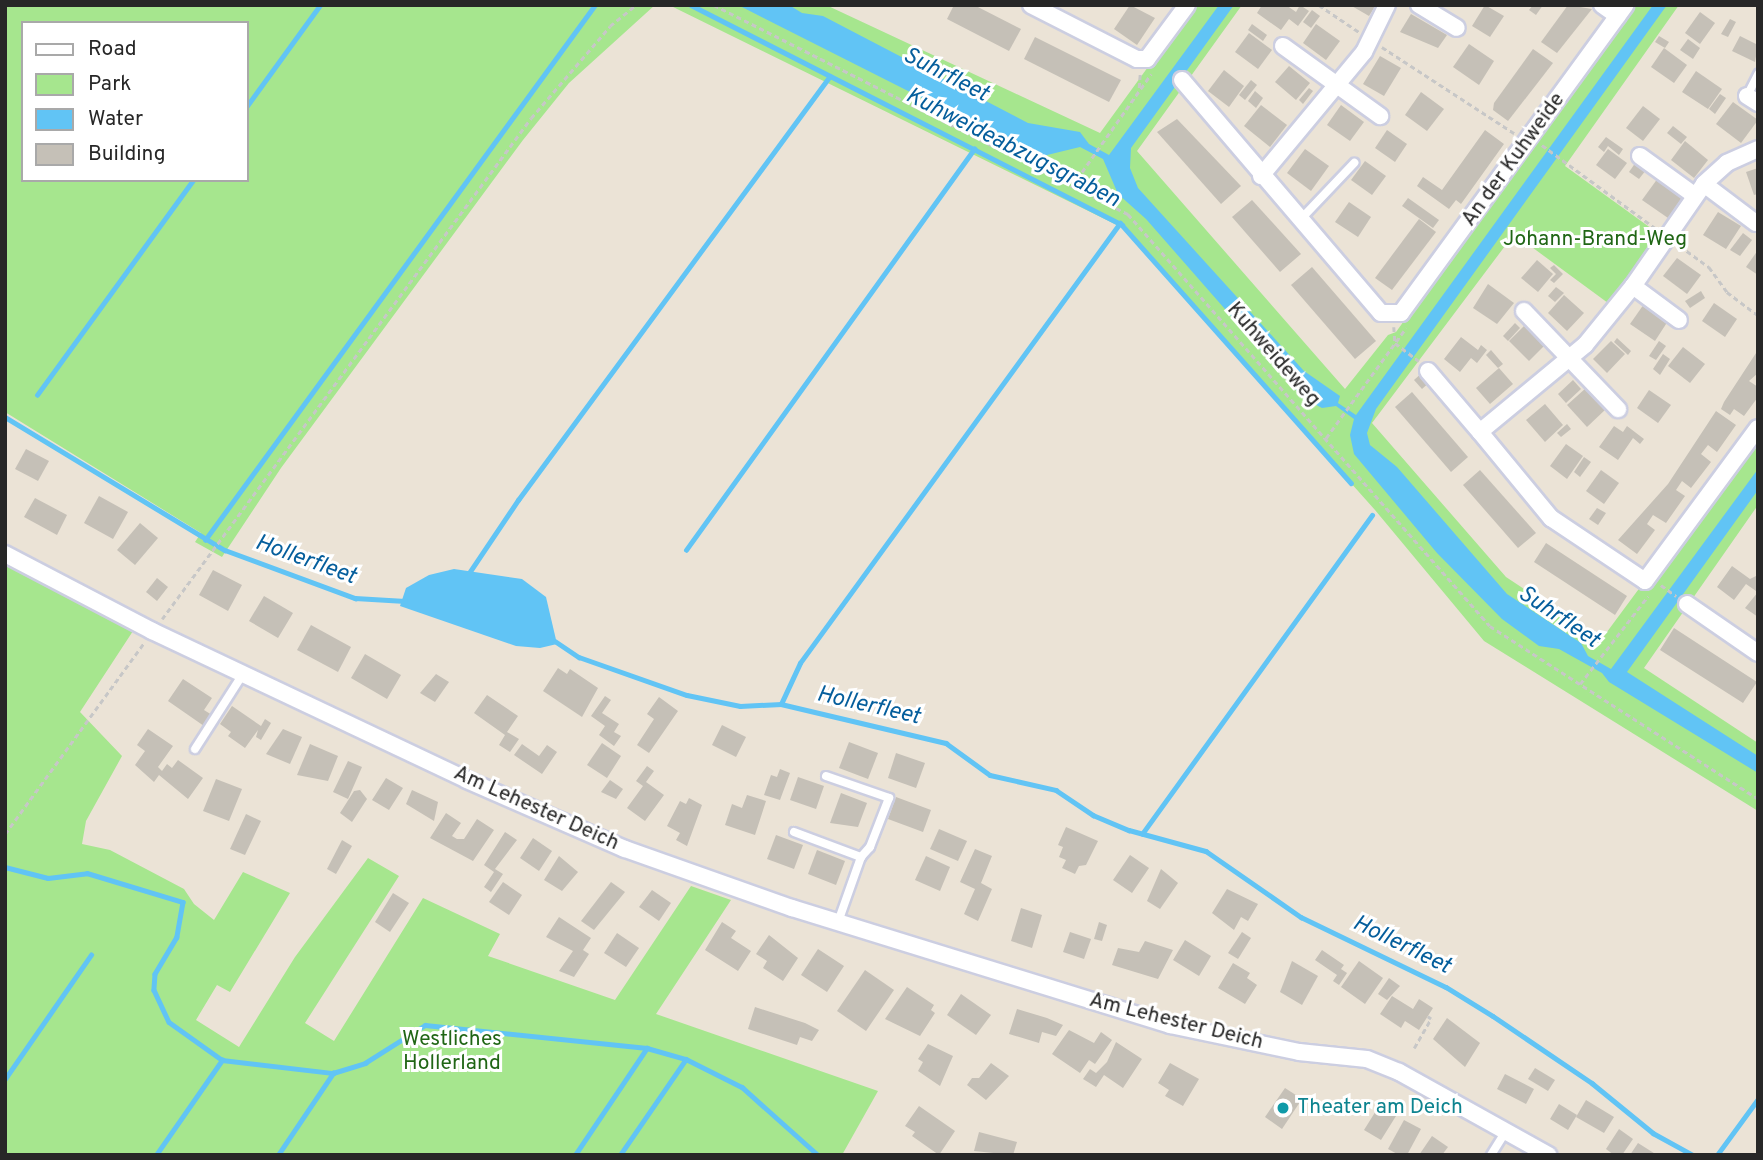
<!DOCTYPE html>
<style>
body{margin:0}
#map{position:relative;width:1763px;height:1160px;overflow:hidden;background:#ebe3d6;font-family:Overpass,sans-serif}
div>[style]{position:absolute}
.green>*{inset:0;background:#a6e68e}
.water>*{inset:0;background:#61c4f5}
.stream>*{height:4.5px;margin:-2.25px;padding:0 2.25px;transform-origin:2.25px;border-radius:2.25px;background:#61c4f5}
.building>*{inset:0;background:#c5c0b7}
.path>*{height:2.5px;margin-top:-1.25px;transform-origin:0;background:repeating-linear-gradient(90deg,#c7c7c7 0 5px,transparent 0 8.5px)}
.roads{filter:drop-shadow(2px 0 #cccee1) drop-shadow(-2px 0 #cccee1) drop-shadow(0 2px #cccee1) drop-shadow(0 -2px #cccee1)}
.service>*{height:8px;margin:-4px;padding:0 4px;transform-origin:4px;border-radius:4px;background:#fff}
.minor>*{height:16px;margin:-8px;padding:0 8px;transform-origin:8px;border-radius:8px;background:#fff}
.dots>*{width:19px;height:19px;translate:-50% -50%;box-sizing:border-box;border:4px solid #fff;border-radius:50%}
span{translate:-50% -50%;white-space:nowrap;text-align:center;line-height:1.15;-webkit-text-stroke:6px #fff;paint-order:stroke}
.street-label{font-size:21px;color:#272727}
.park-label{font-size:21px;color:#206615}
.culture-label{font-size:21px;color:#0d838f}
.left{translate:0 -50%;text-align:left}
.water-label{font-size:23px;color:#055e9c;font-style:italic}
.frame{position:absolute;inset:0;border:7px solid #272727;pointer-events:none}
.legend{position:absolute;left:21px;top:21px;width:228px;height:161px;box-sizing:border-box;background:#fff;border:2px solid #a9a9a9;margin:0;padding:9px 12px;list-style:none;font-size:21px;color:#272727}
.legend li{display:flex;align-items:center;gap:14px;height:35px}
.legend b{width:35px;border:2px solid #a9a9a9}
</style>
<div id="map">
<div class="green">
<i style="clip-path:polygon(evenodd,5px 5px,655px 5px,569px 83px,523px 140px,281px 468px,222px 557px,195px 542px,201px 533px,5px 412px,5px 5px,23px 23px,247px 23px,247px 180px,23px 180px,23px 23px)"></i>
<i style="clip-path:polygon(669px 5px,826px 5px,1100px 133px,1193px 5px,1242px 5px,1137px 151px,1345px 389px,1388px 335px,1396px 332px,1632px 5px,1679px 5px,1565px 166px,1659px 234px,1635px 267px,1608px 303px,1514px 234px,1372px 423px,1506px 577px,1601px 640px,1641px 586px,1648px 589px,1758px 438px,1758px 505px,1644px 668px,1758px 743px,1758px 811px,1484px 641px,1375px 510px,1123px 228px)"></i>
<i style="clip-path:polygon(5px 564px,133px 631px,80px 712px,122px 756px,86px 821px,82px 844px,110px 850px,184px 889px,194px 904px,214px 920px,243px 872px,290px 893px,230px 992px,217px 985px,196px 1020px,239px 1047px,295px 957px,368px 858px,399px 876px,305px 1023px,334px 1041px,423px 898px,500px 934px,488px 956px,615px 1000px,691px 886px,731px 900px,656px 1014px,878px 1091px,842px 1155px,5px 1155px)"></i>
</div>
<div class="water">
<i style="clip-path:polygon(738px 5px,789px 5px,802px 13px,823px 16px,1028px 123px,1080px 132px,1089px 144px,1109px 155px,1219px 5px,1234px 5px,1131px 148px,1130px 168px,1138px 188px,1304px 371px,1340px 396px,1338px 403px,1356px 415px,1653px 5px,1667px 5px,1376px 409px,1367px 433px,1370px 445px,1397px 467px,1507px 594px,1581px 643px,1588px 656px,1611px 669px,1758px 469px,1758px 490px,1627px 672px,1758px 756px,1758px 773px,1609px 682px,1602px 673px,1559px 649px,1539px 646px,1502px 619px,1437px 553px,1354px 454px,1350px 435px,1354px 419px,1336px 406px,1322px 408px,1303px 398px,1146px 219px,1118px 194px,1103px 159px,1080px 147px,1043px 156px,1021px 148px)"></i>
<i style="clip-path:polygon(454px 569px,522px 579px,546px 597px,557px 644px,540px 648px,516px 646px,400px 606px,406px 588px,429px 575px)"></i>
</div>
<div class="stream">
<i style="left:691px;top:5px;width:484px;rotate:27deg"></i>
<i style="left:1122px;top:225px;width:345px;rotate:48.4deg"></i>
<i style="left:247px;top:106px;width:125px;rotate:-54.1deg"></i>
<i style="left:37px;top:395px;width:266px;rotate:-54deg"></i>
<i style="left:5px;top:417px;width:257px;rotate:31.2deg"></i>
<i style="left:225px;top:550px;width:139px;rotate:20.3deg"></i>
<i style="left:355px;top:598px;width:50px;rotate:3.4deg"></i>
<i style="left:205px;top:540px;width:662px;rotate:-53.91deg"></i>
<i style="left:686px;top:550px;width:494px;rotate:-54.3deg"></i>
<i style="left:469px;top:573px;width:88px;rotate:-56.1deg"></i>
<i style="left:518px;top:500px;width:526px;rotate:-53.65deg"></i>
<i style="left:555px;top:641px;width:29px;rotate:34deg"></i>
<i style="left:579px;top:657px;width:114px;rotate:19.4deg"></i>
<i style="left:687px;top:695px;width:54px;rotate:11.7deg"></i>
<i style="left:740px;top:706px;width:41px;rotate:-2.8deg"></i>
<i style="left:781px;top:704px;width:170px;rotate:13.3deg"></i>
<i style="left:946px;top:743px;width:54px;rotate:36deg"></i>
<i style="left:990px;top:775px;width:68px;rotate:12.8deg"></i>
<i style="left:1056px;top:790px;width:45px;rotate:34deg"></i>
<i style="left:1093px;top:815px;width:39px;rotate:23deg"></i>
<i style="left:1129px;top:830px;width:80px;rotate:15.3deg"></i>
<i style="left:1206px;top:851px;width:116px;rotate:34.8deg"></i>
<i style="left:1301px;top:917px;width:161px;rotate:25.8deg"></i>
<i style="left:1446px;top:987px;width:55px;rotate:31.7deg"></i>
<i style="left:1493px;top:1016px;width:120px;rotate:34.1deg"></i>
<i style="left:1592px;top:1083px;width:79px;rotate:39.3deg"></i>
<i style="left:1653px;top:1133px;width:46px;rotate:28.8deg"></i>
<i style="left:781px;top:704px;width:45px;rotate:-65.1deg"></i>
<i style="left:800px;top:663px;width:544px;rotate:-53.97deg"></i>
<i style="left:1142px;top:834px;width:393px;rotate:-54.2deg"></i>
<i style="left:5px;top:867px;width:44px;rotate:14.3deg"></i>
<i style="left:48px;top:878px;width:39px;rotate:-7deg"></i>
<i style="left:87px;top:873px;width:100px;rotate:16.8deg"></i>
<i style="left:183px;top:902px;width:36px;rotate:100deg"></i>
<i style="left:177px;top:937px;width:43px;rotate:120.7deg"></i>
<i style="left:155px;top:974px;width:16px;rotate:94deg"></i>
<i style="left:154px;top:990px;width:35px;rotate:65deg"></i>
<i style="left:169px;top:1022px;width:65px;rotate:35.6deg"></i>
<i style="left:222px;top:1060px;width:112px;rotate:6.7deg"></i>
<i style="left:333px;top:1073px;width:34px;rotate:-17deg"></i>
<i style="left:365px;top:1063px;width:71px;rotate:-32.3deg"></i>
<i style="left:425px;top:1025px;width:223px;rotate:5.9deg"></i>
<i style="left:647px;top:1048px;width:41px;rotate:15.8deg"></i>
<i style="left:686px;top:1059px;width:63px;rotate:26.6deg"></i>
<i style="left:742px;top:1087px;width:102px;rotate:41.8deg"></i>
<i style="left:5px;top:1079px;width:151px;rotate:-55.3deg"></i>
<i style="left:156px;top:1155px;width:116px;rotate:-55.2deg"></i>
<i style="left:278px;top:1155px;width:99px;rotate:-56.1deg"></i>
<i style="left:575px;top:1155px;width:129px;rotate:-56.1deg"></i>
<i style="left:620px;top:1155px;width:116px;rotate:-55.5deg"></i>
<i style="left:1717px;top:1155px;width:69px;rotate:-53.8deg"></i>
</div>
<div class="building">
<i style="clip-path:polygon(954px 5px,974px 5px,1021px 29px,1009px 51px,947px 19px)"></i>
<i style="clip-path:polygon(1130px 5px,1155px 18px,1137px 45px,1114px 29px)"></i>
<i style="clip-path:polygon(1262px 5px,1286px 5px,1296px 12px,1300px 5px,1309px 11px,1298px 26px,1289px 19px,1281px 30px,1257px 13px)"></i>
<i style="clip-path:polygon(1350px 5px,1376px 5px,1369px 16px)"></i>
<i style="clip-path:polygon(1485px 5px,1504px 16px,1490px 37px,1472px 26px)"></i>
<i style="clip-path:polygon(1533px 5px,1543px 5px,1536px 15px,1529px 10px)"></i>
<i style="clip-path:polygon(1568px 5px,1592px 9px,1557px 53px,1541px 42px)"></i>
<i style="clip-path:polygon(1312px 10px,1320px 16px,1311px 28px,1303px 22px)"></i>
<i style="clip-path:polygon(1700px 12px,1715px 23px,1700px 44px,1685px 33px)"></i>
<i style="clip-path:polygon(1411px 14px,1447px 35px,1438px 48px,1400px 32px)"></i>
<i style="clip-path:polygon(1730px 19px,1736px 22px,1728px 37px,1721px 34px)"></i>
<i style="clip-path:polygon(1252px 24px,1267px 35px,1263px 41px,1248px 30px)"></i>
<i style="clip-path:polygon(1316px 24px,1340px 41px,1326px 60px,1303px 43px)"></i>
<i style="clip-path:polygon(1249px 33px,1272px 50px,1258px 69px,1235px 52px)"></i>
<i style="clip-path:polygon(1659px 36px,1669px 42px,1665px 48px,1655px 42px)"></i>
<i style="clip-path:polygon(1740px 36px,1758px 45px,1755px 62px,1732px 51px)"></i>
<i style="clip-path:polygon(1035px 37px,1121px 80px,1109px 102px,1024px 59px)"></i>
<i style="clip-path:polygon(1688px 39px,1700px 48px,1693px 59px,1680px 50px)"></i>
<i style="clip-path:polygon(1469px 44px,1494px 61px,1479px 85px,1453px 67px)"></i>
<i style="clip-path:polygon(1664px 48px,1687px 65px,1674px 83px,1651px 67px)"></i>
<i style="clip-path:polygon(1533px 49px,1553px 63px,1508px 121px,1493px 110px,1494px 103px)"></i>
<i style="clip-path:polygon(1380px 56px,1401px 68px,1384px 96px,1363px 84px)"></i>
<i style="clip-path:polygon(1289px 66px,1310px 83px,1296px 100px,1275px 82px)"></i>
<i style="clip-path:polygon(1224px 70px,1244px 86px,1229px 107px,1208px 91px)"></i>
<i style="clip-path:polygon(1696px 71px,1722px 89px,1708px 109px,1682px 92px)"></i>
<i style="clip-path:polygon(1251px 80px,1257px 85px,1245px 100px,1239px 95px)"></i>
<i style="clip-path:polygon(1309px 88px,1313px 91px,1303px 104px,1299px 100px)"></i>
<i style="clip-path:polygon(1255px 91px,1263px 98px,1256px 108px,1248px 101px)"></i>
<i style="clip-path:polygon(1421px 92px,1444px 109px,1427px 131px,1405px 115px)"></i>
<i style="clip-path:polygon(1720px 94px,1726px 98px,1715px 114px,1709px 109px)"></i>
<i style="clip-path:polygon(1733px 102px,1758px 120px,1741px 143px,1716px 124px)"></i>
<i style="clip-path:polygon(1261px 105px,1287px 125px,1270px 147px,1244px 126px)"></i>
<i style="clip-path:polygon(1341px 105px,1364px 122px,1350px 141px,1327px 125px)"></i>
<i style="clip-path:polygon(1643px 106px,1660px 119px,1643px 141px,1626px 128px)"></i>
<i style="clip-path:polygon(1177px 119px,1241px 186px,1221px 204px,1157px 132px)"></i>
<i style="clip-path:polygon(1673px 126px,1687px 137px,1681px 144px,1667px 133px)"></i>
<i style="clip-path:polygon(1387px 130px,1407px 144px,1395px 162px,1375px 148px)"></i>
<i style="clip-path:polygon(1485px 130px,1504px 144px,1461px 204px,1456px 200px,1449px 209px,1417px 186px,1423px 177px,1442px 190px)"></i>
<i style="clip-path:polygon(1606px 137px,1623px 149px,1619px 155px,1608px 146px,1604px 152px,1598px 147px)"></i>
<i style="clip-path:polygon(1685px 141px,1708px 160px,1694px 178px,1671px 160px)"></i>
<i style="clip-path:polygon(1305px 149px,1329px 166px,1311px 191px,1287px 173px)"></i>
<i style="clip-path:polygon(1608px 149px,1627px 163px,1615px 179px,1596px 165px)"></i>
<i style="clip-path:polygon(1365px 161px,1386px 176px,1372px 195px,1351px 180px)"></i>
<i style="clip-path:polygon(1636px 162px,1646px 170px,1639px 179px,1629px 172px)"></i>
<i style="clip-path:polygon(1758px 168px,1758px 194px,1754px 195px,1746px 172px)"></i>
<i style="clip-path:polygon(1658px 178px,1684px 197px,1668px 218px,1642px 200px)"></i>
<i style="clip-path:polygon(1408px 198px,1439px 220px,1433px 228px,1402px 206px)"></i>
<i style="clip-path:polygon(1252px 200px,1301px 254px,1280px 272px,1232px 217px)"></i>
<i style="clip-path:polygon(1349px 202px,1371px 217px,1358px 237px,1335px 222px)"></i>
<i style="clip-path:polygon(1718px 212px,1741px 226px,1726px 249px,1703px 235px)"></i>
<i style="clip-path:polygon(1419px 219px,1436px 232px,1392px 290px,1375px 278px)"></i>
<i style="clip-path:polygon(1743px 233px,1752px 240px,1740px 256px,1730px 250px)"></i>
<i style="clip-path:polygon(1758px 250px,1758px 275px,1746px 267px)"></i>
<i style="clip-path:polygon(1677px 258px,1701px 275px,1687px 294px,1663px 276px)"></i>
<i style="clip-path:polygon(1537px 260px,1553px 274px,1538px 292px,1521px 278px)"></i>
<i style="clip-path:polygon(1554px 265px,1563px 274px,1554px 283px,1550px 280px,1556px 274px,1550px 268px)"></i>
<i style="clip-path:polygon(1312px 267px,1376px 341px,1355px 359px,1291px 285px)"></i>
<i style="clip-path:polygon(1488px 284px,1514px 303px,1497px 324px,1473px 308px)"></i>
<i style="clip-path:polygon(1556px 287px,1564px 293px,1555px 302px,1548px 296px)"></i>
<i style="clip-path:polygon(1701px 291px,1705px 298px,1690px 308px,1685px 301px)"></i>
<i style="clip-path:polygon(1564px 295px,1584px 313px,1567px 331px,1548px 313px)"></i>
<i style="clip-path:polygon(1714px 303px,1737px 319px,1725px 337px,1702px 321px)"></i>
<i style="clip-path:polygon(1644px 304px,1668px 321px,1655px 341px,1630px 324px)"></i>
<i style="clip-path:polygon(1515px 323px,1520px 328px,1508px 341px,1503px 336px)"></i>
<i style="clip-path:polygon(1524px 326px,1544px 346px,1529px 361px,1509px 341px)"></i>
<i style="clip-path:polygon(1461px 337px,1478px 350px,1481px 345px,1487px 350px,1477px 363px,1471px 358px,1460px 372px,1444px 359px)"></i>
<i style="clip-path:polygon(1617px 338px,1631px 351px,1628px 355px,1614px 342px)"></i>
<i style="clip-path:polygon(1611px 341px,1625px 354px,1607px 373px,1593px 359px)"></i>
<i style="clip-path:polygon(1659px 341px,1666px 346px,1656px 360px,1649px 356px)"></i>
<i style="clip-path:polygon(1683px 347px,1705px 364px,1690px 383px,1668px 366px)"></i>
<i style="clip-path:polygon(1491px 350px,1503px 364px,1498px 368px,1486px 355px)"></i>
<i style="clip-path:polygon(1758px 350px,1758px 373px,1749px 381px,1758px 387px,1758px 397px,1744px 416px,1734px 409px,1730px 415px,1721px 409px,1724px 402px)"></i>
<i style="clip-path:polygon(1663px 354px,1670px 359px,1660px 375px,1653px 369px)"></i>
<i style="clip-path:polygon(1499px 368px,1513px 384px,1490px 404px,1476px 388px)"></i>
<i style="clip-path:polygon(1423px 372px,1431px 381px,1422px 389px,1414px 380px)"></i>
<i style="clip-path:polygon(1573px 380px,1581px 389px,1566px 403px,1558px 394px)"></i>
<i style="clip-path:polygon(1586px 388px,1606px 409px,1587px 427px,1567px 405px)"></i>
<i style="clip-path:polygon(1649px 390px,1671px 405px,1658px 423px,1637px 408px)"></i>
<i style="clip-path:polygon(1412px 392px,1468px 457px,1451px 472px,1395px 407px)"></i>
<i style="clip-path:polygon(1545px 404px,1563px 425px,1545px 442px,1526px 420px)"></i>
<i style="clip-path:polygon(1716px 411px,1736px 425px,1717px 452px,1708px 445px,1701px 454px,1711px 462px,1691px 488px,1682px 481px,1676px 490px,1685px 496px,1666px 523px,1653px 515px,1647px 524px,1655px 530px,1637px 554px,1618px 540px,1668px 484px)"></i>
<i style="clip-path:polygon(1567px 424px,1571px 429px,1561px 437px,1557px 433px)"></i>
<i style="clip-path:polygon(1614px 426px,1623px 432px,1627px 426px,1644px 439px,1640px 444px,1633px 438px,1618px 460px,1599px 447px)"></i>
<i style="clip-path:polygon(1566px 444px,1583px 456px,1567px 479px,1550px 466px)"></i>
<i style="clip-path:polygon(26px 449px,49px 461px,38px 481px,15px 469px)"></i>
<i style="clip-path:polygon(1584px 457px,1591px 462px,1580px 477px,1574px 472px)"></i>
<i style="clip-path:polygon(1480px 470px,1536px 533px,1518px 548px,1463px 485px)"></i>
<i style="clip-path:polygon(1601px 470px,1619px 483px,1604px 504px,1586px 491px)"></i>
<i style="clip-path:polygon(99px 496px,128px 512px,113px 539px,84px 523px)"></i>
<i style="clip-path:polygon(35px 498px,67px 515px,57px 535px,24px 517px)"></i>
<i style="clip-path:polygon(1597px 508px,1606px 513px,1598px 525px,1589px 519px)"></i>
<i style="clip-path:polygon(140px 523px,158px 538px,135px 565px,117px 550px)"></i>
<i style="clip-path:polygon(1546px 543px,1627px 596px,1615px 615px,1534px 562px)"></i>
<i style="clip-path:polygon(1732px 566px,1750px 579px,1758px 575px,1756px 591px,1746px 584px,1734px 600px,1717px 587px)"></i>
<i style="clip-path:polygon(213px 570px,242px 585px,228px 611px,199px 595px)"></i>
<i style="clip-path:polygon(157px 578px,168px 587px,157px 601px,146px 592px)"></i>
<i style="clip-path:polygon(1758px 592px,1758px 617px,1745px 608px)"></i>
<i style="clip-path:polygon(264px 596px,293px 613px,278px 638px,249px 621px)"></i>
<i style="clip-path:polygon(311px 625px,351px 647px,338px 672px,297px 650px)"></i>
<i style="clip-path:polygon(1674px 628px,1757px 682px,1743px 703px,1660px 650px)"></i>
<i style="clip-path:polygon(365px 654px,401px 675px,387px 699px,351px 678px)"></i>
<i style="clip-path:polygon(558px 668px,567px 674px,570px 669px,598px 688px,582px 717px,543px 691px)"></i>
<i style="clip-path:polygon(436px 674px,449px 682px,435px 702px,420px 693px)"></i>
<i style="clip-path:polygon(183px 679px,212px 698px,204px 710px,212px 715px,204px 726px,168px 701px)"></i>
<i style="clip-path:polygon(487px 695px,518px 716px,507px 732px,519px 739px,510px 752px,499px 745px,505px 735px,474px 713px)"></i>
<i style="clip-path:polygon(605px 696px,611px 700px,602px 713px,619px 724px,614px 732px,621px 736px,614px 746px,599px 735px,605px 726px,591px 716px)"></i>
<i style="clip-path:polygon(659px 697px,678px 711px,649px 753px,637px 745px,654px 719px,647px 714px)"></i>
<i style="clip-path:polygon(232px 706px,261px 726px,265px 719px,271px 723px,261px 740px,256px 737px,258px 730px,245px 748px,228px 736px,231px 732px,220px 724px)"></i>
<i style="clip-path:polygon(722px 725px,746px 737px,736px 757px,712px 745px)"></i>
<i style="clip-path:polygon(148px 729px,173px 746px,158px 767px,162px 771px,167px 764px,172px 768px,178px 760px,203px 778px,188px 799px,159px 775px,154px 782px,135px 765px,145px 751px,137px 745px)"></i>
<i style="clip-path:polygon(283px 729px,302px 737px,290px 764px,266px 754px)"></i>
<i style="clip-path:polygon(849px 742px,878px 753px,868px 779px,839px 768px)"></i>
<i style="clip-path:polygon(602px 743px,621px 756px,607px 778px,587px 765px)"></i>
<i style="clip-path:polygon(310px 744px,338px 756px,328px 781px,297px 775px)"></i>
<i style="clip-path:polygon(522px 744px,539px 756px,547px 745px,557px 752px,542px 774px,514px 755px)"></i>
<i style="clip-path:polygon(896px 753px,925px 763px,916px 788px,888px 778px)"></i>
<i style="clip-path:polygon(348px 761px,362px 767px,348px 799px,333px 792px)"></i>
<i style="clip-path:polygon(647px 766px,654px 771px,646px 782px,664px 795px,645px 821px,627px 808px,643px 786px,636px 781px)"></i>
<i style="clip-path:polygon(780px 769px,790px 773px,780px 800px,764px 795px,771px 775px,777px 777px)"></i>
<i style="clip-path:polygon(798px 777px,824px 786px,816px 809px,790px 800px)"></i>
<i style="clip-path:polygon(386px 778px,403px 788px,389px 810px,372px 800px)"></i>
<i style="clip-path:polygon(216px 779px,242px 789px,229px 821px,203px 811px)"></i>
<i style="clip-path:polygon(610px 780px,623px 789px,616px 799px,601px 792px)"></i>
<i style="clip-path:polygon(360px 790px,367px 799px,352px 822px,340px 813px,354px 791px)"></i>
<i style="clip-path:polygon(412px 790px,438px 802px,434px 821px,406px 804px)"></i>
<i style="clip-path:polygon(841px 793px,867px 803px,858px 827px,830px 823px)"></i>
<i style="clip-path:polygon(747px 795px,766px 801px,755px 835px,725px 825px,732px 804px,742px 808px)"></i>
<i style="clip-path:polygon(896px 797px,931px 810px,923px 832px,888px 819px)"></i>
<i style="clip-path:polygon(689px 798px,702px 805px,687px 846px,676px 840px,680px 833px,667px 826px,680px 801px,686px 804px)"></i>
<i style="clip-path:polygon(446px 813px,461px 823px,452px 836px,457px 839px,464px 839px,477px 819px,494px 830px,473px 861px,430px 838px)"></i>
<i style="clip-path:polygon(246px 814px,261px 821px,245px 855px,230px 849px)"></i>
<i style="clip-path:polygon(1066px 827px,1098px 841px,1086px 865px,1079px 866px,1075px 874px,1062px 868px,1066px 860px,1059px 857px,1063px 847px,1058px 845px)"></i>
<i style="clip-path:polygon(939px 829px,967px 841px,958px 861px,930px 849px)"></i>
<i style="clip-path:polygon(505px 832px,517px 840px,495px 869px,503px 874px,491px 892px,484px 887px,494px 872px,484px 865px)"></i>
<i style="clip-path:polygon(776px 835px,803px 845px,794px 869px,767px 859px)"></i>
<i style="clip-path:polygon(533px 838px,552px 851px,539px 871px,520px 858px)"></i>
<i style="clip-path:polygon(342px 840px,352px 846px,336px 874px,327px 869px)"></i>
<i style="clip-path:polygon(975px 849px,992px 856px,981px 883px,992px 889px,978px 921px,964px 914px,975px 889px,960px 882px)"></i>
<i style="clip-path:polygon(817px 850px,845px 861px,836px 885px,808px 874px)"></i>
<i style="clip-path:polygon(1130px 855px,1149px 868px,1132px 893px,1113px 880px)"></i>
<i style="clip-path:polygon(559px 856px,578px 872px,562px 891px,544px 880px)"></i>
<i style="clip-path:polygon(926px 856px,950px 867px,940px 891px,915px 880px)"></i>
<i style="clip-path:polygon(1161px 869px,1178px 883px,1160px 909px,1147px 901px)"></i>
<i style="clip-path:polygon(503px 882px,522px 895px,509px 915px,489px 902px)"></i>
<i style="clip-path:polygon(611px 882px,625px 892px,594px 930px,581px 921px)"></i>
<i style="clip-path:polygon(1227px 889px,1258px 904px,1248px 921px,1241px 917px,1234px 930px,1212px 913px)"></i>
<i style="clip-path:polygon(652px 890px,671px 903px,659px 921px,639px 907px)"></i>
<i style="clip-path:polygon(393px 893px,409px 903px,390px 932px,375px 922px)"></i>
<i style="clip-path:polygon(1021px 908px,1042px 915px,1032px 948px,1011px 941px)"></i>
<i style="clip-path:polygon(559px 917px,591px 938px,583px 950px,589px 954px,574px 977px,559px 971px,573px 951px,546px 937px)"></i>
<i style="clip-path:polygon(722px 922px,736px 931px,731px 938px,751px 951px,738px 971px,705px 950px)"></i>
<i style="clip-path:polygon(1099px 922px,1107px 925px,1102px 941px,1094px 939px)"></i>
<i style="clip-path:polygon(1070px 932px,1091px 939px,1084px 959px,1063px 952px)"></i>
<i style="clip-path:polygon(1242px 932px,1251px 938px,1238px 959px,1228px 953px)"></i>
<i style="clip-path:polygon(617px 933px,639px 948px,626px 967px,604px 953px)"></i>
<i style="clip-path:polygon(769px 935px,798px 958px,783px 981px,763px 968px,767px 961px,756px 954px)"></i>
<i style="clip-path:polygon(1185px 940px,1211px 956px,1199px 976px,1173px 960px)"></i>
<i style="clip-path:polygon(1145px 941px,1173px 950px,1158px 979px,1112px 965px,1118px 948px,1139px 952px)"></i>
<i style="clip-path:polygon(818px 949px,844px 966px,827px 992px,801px 975px)"></i>
<i style="clip-path:polygon(1322px 950px,1344px 965px,1341px 969px,1347px 973px,1339px 985px,1333px 981px,1337px 975px,1315px 960px)"></i>
<i style="clip-path:polygon(1292px 961px,1318px 976px,1302px 1005px,1280px 992px)"></i>
<i style="clip-path:polygon(1359px 961px,1383px 978px,1365px 1004px,1341px 987px)"></i>
<i style="clip-path:polygon(1233px 963px,1250px 973px,1247px 978px,1257px 985px,1245px 1004px,1218px 988px)"></i>
<i style="clip-path:polygon(865px 970px,894px 990px,866px 1031px,837px 1011px)"></i>
<i style="clip-path:polygon(1389px 978px,1400px 986px,1387px 1000px,1378px 994px)"></i>
<i style="clip-path:polygon(907px 987px,934px 1005px,931px 1010px,935px 1013px,920px 1036px,885px 1019px)"></i>
<i style="clip-path:polygon(961px 994px,991px 1015px,976px 1035px,947px 1015px)"></i>
<i style="clip-path:polygon(1392px 996px,1413px 1009px,1419px 999px,1433px 1008px,1419px 1030px,1405px 1021px,1401px 1028px,1380px 1014px)"></i>
<i style="clip-path:polygon(755px 1007px,805px 1023px,819px 1030px,812px 1041px,800px 1037px,797px 1045px,748px 1029px)"></i>
<i style="clip-path:polygon(1017px 1009px,1047px 1018px,1063px 1025px,1056px 1036px,1042px 1032px,1039px 1043px,1009px 1034px)"></i>
<i style="clip-path:polygon(1447px 1018px,1480px 1043px,1465px 1067px,1433px 1039px)"></i>
<i style="clip-path:polygon(1069px 1030px,1094px 1043px,1101px 1032px,1112px 1040px,1095px 1064px,1089px 1060px,1080px 1073px,1052px 1054px)"></i>
<i style="clip-path:polygon(1116px 1042px,1142px 1059px,1123px 1088px,1104px 1075px,1096px 1087px,1083px 1079px,1090px 1069px,1096px 1073px,1107px 1062px)"></i>
<i style="clip-path:polygon(928px 1044px,953px 1056px,940px 1086px,918px 1071px,923px 1062px,918px 1059px)"></i>
<i style="clip-path:polygon(991px 1063px,1009px 1076px,986px 1100px,967px 1085px,972px 1078px,979px 1078px)"></i>
<i style="clip-path:polygon(1170px 1063px,1199px 1079px,1183px 1106px,1165px 1096px,1169px 1090px,1158px 1083px)"></i>
<i style="clip-path:polygon(1535px 1068px,1555px 1080px,1548px 1091px,1528px 1079px)"></i>
<i style="clip-path:polygon(1505px 1074px,1534px 1089px,1526px 1104px,1497px 1089px)"></i>
<i style="clip-path:polygon(1285px 1088px,1302px 1099px,1282px 1129px,1265px 1117px)"></i>
<i style="clip-path:polygon(1586px 1100px,1614px 1117px,1604px 1133px,1576px 1117px)"></i>
<i style="clip-path:polygon(1559px 1104px,1577px 1115px,1568px 1130px,1550px 1119px)"></i>
<i style="clip-path:polygon(919px 1106px,955px 1131px,939px 1155px,912px 1136px,915px 1132px,905px 1126px)"></i>
<i style="clip-path:polygon(1379px 1106px,1396px 1116px,1381px 1140px,1364px 1130px)"></i>
<i style="clip-path:polygon(1404px 1120px,1421px 1129px,1407px 1155px,1399px 1155px,1388px 1149px)"></i>
<i style="clip-path:polygon(1619px 1129px,1633px 1139px,1622px 1155px,1614px 1155px,1606px 1149px)"></i>
<i style="clip-path:polygon(979px 1132px,1017px 1142px,1013px 1155px,974px 1151px)"></i>
<i style="clip-path:polygon(1432px 1136px,1448px 1147px,1442px 1155px,1419px 1155px)"></i>
<i style="clip-path:polygon(1638px 1143px,1657px 1155px,1630px 1155px)"></i>
</div>
<div class="path">
<i style="left:714px;top:5px;width:464px;rotate:26.8deg"></i>
<i style="left:1128px;top:214px;width:548px;rotate:48.7deg"></i>
<i style="left:1490px;top:626px;width:319px;rotate:32.8deg"></i>
<i style="left:1319px;top:5px;width:48px;rotate:34deg"></i>
<i style="left:1382px;top:47px;width:158px;rotate:33.1deg"></i>
<i style="left:1139px;top:88px;width:14px;rotate:-86deg"></i>
<i style="left:1542px;top:145px;width:140px;rotate:36.3deg"></i>
<i style="left:1072px;top:186px;width:137px;rotate:-54.8deg"></i>
<i style="left:1680px;top:246px;width:36px;rotate:36deg"></i>
<i style="left:1709px;top:267px;width:31px;rotate:54deg"></i>
<i style="left:1727px;top:292px;width:39px;rotate:37deg"></i>
<i style="left:1394px;top:327px;width:16px;rotate:86deg"></i>
<i style="left:1395px;top:343px;width:30px;rotate:37deg"></i>
<i style="left:1326px;top:438px;width:136px;rotate:-54deg"></i>
<i style="left:1661px;top:585px;width:19px;rotate:36deg"></i>
<i style="left:162px;top:619px;width:622px;rotate:-53.63deg"></i>
<i style="left:531px;top:118px;width:121px;rotate:-49.3deg"></i>
<i style="left:610px;top:26px;width:33px;rotate:-39deg"></i>
<i style="left:1580px;top:684px;width:111px;rotate:-52.3deg"></i>
<i style="left:5px;top:834px;width:235px;rotate:-54deg"></i>
<i style="left:1414px;top:1048px;width:34px;rotate:-60deg"></i>
<i style="left:1431px;top:1019px;width:4px;rotate:-146deg"></i>
</div>
<div class="roads">
<div class="service">
<i style="left:1747px;top:96px;width:25px;rotate:-63deg"></i>
<i style="left:1300px;top:220px;width:79px;rotate:-46.5deg"></i>
<i style="left:195px;top:749px;width:89px;rotate:-57.4deg"></i>
<i style="left:826px;top:776px;width:67px;rotate:19.2deg"></i>
<i style="left:889px;top:798px;width:53px;rotate:111.2deg"></i>
<i style="left:870px;top:847px;width:13px;rotate:132deg"></i>
<i style="left:861px;top:857px;width:69px;rotate:109.5deg"></i>
<i style="left:794px;top:832px;width:72px;rotate:20.5deg"></i>
<i style="left:1491px;top:1155px;width:28px;rotate:-58deg"></i>
</div>
<div class="minor">
<i style="left:1031px;top:5px;width:119px;rotate:27deg"></i>
<i style="left:1137px;top:59px;width:10px"></i>
<i style="left:1147px;top:59px;width:67px;rotate:-53.5deg"></i>
<i style="left:1419px;top:5px;width:44px;rotate:31.2deg"></i>
<i style="left:1602px;top:5px;width:19px;rotate:35deg"></i>
<i style="left:1283px;top:46px;width:120px;rotate:35.8deg"></i>
<i style="left:1182px;top:80px;width:306px;rotate:49.5deg"></i>
<i style="left:1381px;top:313px;width:20px"></i>
<i style="left:1401px;top:313px;width:381px;rotate:-53.9deg"></i>
<i style="left:1747px;top:96px;width:13px;rotate:32deg"></i>
<i style="left:1758px;top:149px;width:34px;rotate:156deg"></i>
<i style="left:1727px;top:163px;width:31px;rotate:138deg"></i>
<i style="left:1704px;top:184px;width:124px;rotate:124.8deg"></i>
<i style="left:1633px;top:286px;width:76px;rotate:129.1deg"></i>
<i style="left:1585px;top:345px;width:136px;rotate:140.4deg"></i>
<i style="left:1480px;top:432px;width:112px;rotate:50.5deg"></i>
<i style="left:1551px;top:518px;width:113px;rotate:33.8deg"></i>
<i style="left:1645px;top:581px;width:190px;rotate:-53.6deg"></i>
<i style="left:1640px;top:156px;width:67px;rotate:35.8deg"></i>
<i style="left:1261px;top:176px;width:161px;rotate:-50.3deg"></i>
<i style="left:1364px;top:52px;width:52px;rotate:-63.9deg"></i>
<i style="left:1704px;top:184px;width:65px;rotate:36.9deg"></i>
<i style="left:1633px;top:286px;width:57px;rotate:36.5deg"></i>
<i style="left:1524px;top:311px;width:136px;rotate:46.2deg"></i>
<i style="left:1428px;top:371px;width:80px;rotate:49.6deg"></i>
<i style="left:5px;top:554px;width:166px;rotate:27.6deg"></i>
<i style="left:152px;top:631px;width:348px;rotate:25.3deg"></i>
<i style="left:467px;top:780px;width:172px;rotate:23.6deg"></i>
<i style="left:625px;top:849px;width:177px;rotate:19.5deg"></i>
<i style="left:792px;top:908px;width:396px;rotate:17.2deg"></i>
<i style="left:1170px;top:1025px;width:132px;rotate:11.8deg"></i>
<i style="left:1299px;top:1052px;width:68px;rotate:5.9deg"></i>
<i style="left:1367px;top:1059px;width:35px;rotate:22deg"></i>
<i style="left:1399px;top:1072px;width:171px;rotate:29.1deg"></i>
<i style="left:1687px;top:604px;width:86px;rotate:34.6deg"></i>
</div>
</div>
<div class="dots">
<i style="left:1283px;top:1108px;background:#0f9aa8"></i>
</div>
<div class="street-label">
<span style="left:1514px;top:160px;rotate:-54deg">An der Kuhweide</span>
<span style="left:1273px;top:355px;rotate:49deg">Kuhweideweg</span>
<span style="left:536px;top:809px;rotate:24deg">Am Lehester Deich</span>
<span style="left:1176px;top:1022px;rotate:14deg">Am Lehester Deich</span>
</div>
<div class="park-label">
<span style="left:1595px;top:240px">Johann-Brand-Weg</span>
<span style="left:452px;top:1052px">Westliches<br>Hollerland</span>
</div>
<div class="culture-label">
<span class="left" style="left:1297px;top:1108px">Theater am Deich</span>
</div>
<div class="water-label">
<span style="left:945px;top:76px;rotate:27deg">Suhrfleet</span>
<span style="left:1012px;top:149px;rotate:27deg">Kuhweideabzugsgraben</span>
<span style="left:305px;top:561px;rotate:20deg">Hollerfleet</span>
<span style="left:1558px;top:618px;rotate:34deg">Suhrfleet</span>
<span style="left:868px;top:707px;rotate:13deg">Hollerfleet</span>
<span style="left:1401px;top:946px;rotate:26deg">Hollerfleet</span>
</div>
<div class="frame"></div>
<ul class="legend">
<li><b style="height:9px;background:#fff"></b>Road</li>
<li><b style="height:19px;background:#a6e68e"></b>Park</li>
<li><b style="height:19px;background:#61c4f5"></b>Water</li>
<li><b style="height:19px;background:#c5c0b7"></b>Building</li>
</ul>
</div>
